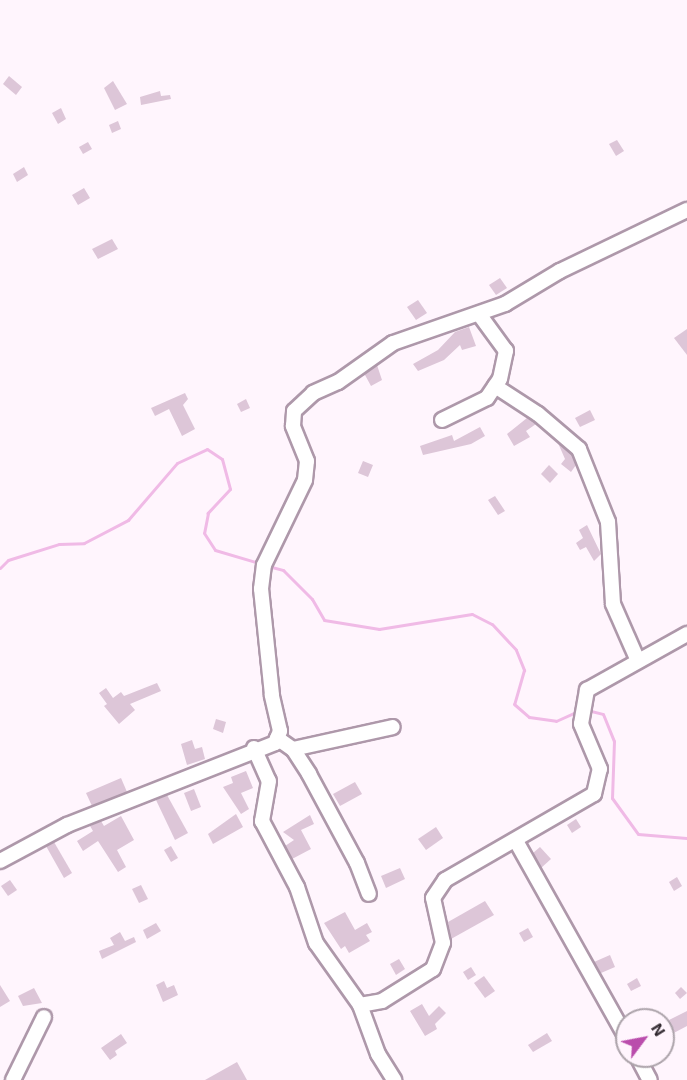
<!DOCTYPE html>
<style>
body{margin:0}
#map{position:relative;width:687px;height:1080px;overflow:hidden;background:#fff5fd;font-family:"Exo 2",sans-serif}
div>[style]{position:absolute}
.stream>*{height:3px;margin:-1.5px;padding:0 1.5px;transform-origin:1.5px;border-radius:1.5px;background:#f0bae6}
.building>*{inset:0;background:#ddc6d8}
.roads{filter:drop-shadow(2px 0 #ae98aa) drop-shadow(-2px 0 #ae98aa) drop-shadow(0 2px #ae98aa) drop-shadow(0 -2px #ae98aa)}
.minor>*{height:14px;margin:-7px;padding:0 7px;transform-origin:7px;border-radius:7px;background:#fff}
span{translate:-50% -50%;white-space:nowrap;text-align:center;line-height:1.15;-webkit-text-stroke:4.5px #fff5fd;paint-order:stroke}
.north{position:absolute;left:615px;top:1008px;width:60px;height:60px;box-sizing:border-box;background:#fff5fd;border:2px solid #aca3aa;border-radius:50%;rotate:58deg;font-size:16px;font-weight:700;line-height:24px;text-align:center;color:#2f272e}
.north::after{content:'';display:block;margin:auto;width:21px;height:27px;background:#ba4dac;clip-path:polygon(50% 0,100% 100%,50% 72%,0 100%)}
</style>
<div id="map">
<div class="stream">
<i style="left:268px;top:566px;width:16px;rotate:15deg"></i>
<i style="left:283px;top:570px;width:41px;rotate:45deg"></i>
<i style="left:312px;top:599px;width:24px;rotate:60deg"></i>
<i style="left:324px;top:620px;width:56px;rotate:9.3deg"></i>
<i style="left:379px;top:629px;width:94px;rotate:-9.2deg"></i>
<i style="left:472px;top:614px;width:22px;rotate:27deg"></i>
<i style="left:492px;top:624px;width:35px;rotate:47deg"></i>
<i style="left:516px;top:650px;width:22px;rotate:68deg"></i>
<i style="left:524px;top:670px;width:35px;rotate:106deg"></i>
<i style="left:514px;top:704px;width:20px;rotate:41deg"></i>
<i style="left:529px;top:717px;width:27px;rotate:8deg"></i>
<i style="left:556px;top:721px;width:24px;rotate:-24deg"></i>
<i style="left:0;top:568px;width:11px;rotate:-45deg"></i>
<i style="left:8px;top:560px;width:53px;rotate:-17.4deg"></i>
<i style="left:59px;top:544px;width:25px;rotate:-2deg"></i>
<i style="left:84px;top:543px;width:50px;rotate:-27.6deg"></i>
<i style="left:128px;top:520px;width:75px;rotate:-49.3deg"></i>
<i style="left:177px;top:463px;width:33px;rotate:-25deg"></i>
<i style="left:207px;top:449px;width:18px;rotate:34deg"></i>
<i style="left:222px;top:459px;width:31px;rotate:75deg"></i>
<i style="left:230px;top:489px;width:33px;rotate:133deg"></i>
<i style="left:208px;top:513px;width:20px;rotate:101deg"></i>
<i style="left:204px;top:533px;width:20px;rotate:57deg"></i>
<i style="left:215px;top:550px;width:46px;rotate:16.5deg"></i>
<i style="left:587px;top:710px;width:16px;rotate:14deg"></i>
<i style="left:603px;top:714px;width:29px;rotate:68deg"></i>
<i style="left:614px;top:741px;width:57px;rotate:92deg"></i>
<i style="left:612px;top:798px;width:44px;rotate:54.2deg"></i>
<i style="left:638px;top:834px;width:49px;rotate:4.7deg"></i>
</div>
<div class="building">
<i style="clip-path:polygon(9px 76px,22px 87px,16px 95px,3px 84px)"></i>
<i style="clip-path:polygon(113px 81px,127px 104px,115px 110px,104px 88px)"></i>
<i style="clip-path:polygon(160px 91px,161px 96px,170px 95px,171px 99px,141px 105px,140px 97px)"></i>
<i style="clip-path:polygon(61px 108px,66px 119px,58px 124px,52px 113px)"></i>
<i style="clip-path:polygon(118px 121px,121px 129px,112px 133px,109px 125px)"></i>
<i style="clip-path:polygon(617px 140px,624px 151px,616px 156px,609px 144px)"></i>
<i style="clip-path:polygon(88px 142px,92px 149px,83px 154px,79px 147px)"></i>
<i style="clip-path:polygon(24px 167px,28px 175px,17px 182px,13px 174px)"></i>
<i style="clip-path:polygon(84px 188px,90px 198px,78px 205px,72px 195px)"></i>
<i style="clip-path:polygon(112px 239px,118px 249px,98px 259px,92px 249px)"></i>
<i style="clip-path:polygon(500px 278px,507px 288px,496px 295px,489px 285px)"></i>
<i style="clip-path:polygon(418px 300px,427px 313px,416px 320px,407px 307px)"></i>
<i style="clip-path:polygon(469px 327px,476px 346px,462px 350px,460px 345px,444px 360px,418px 371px,413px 364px,438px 350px,455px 332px)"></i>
<i style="clip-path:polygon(687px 329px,687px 355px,674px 338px)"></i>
<i style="clip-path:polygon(377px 365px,382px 380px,371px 386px,365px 375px,360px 377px)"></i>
<i style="clip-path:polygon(185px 393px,188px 399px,183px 405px,195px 429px,182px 436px,169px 409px,155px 416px,151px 408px)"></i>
<i style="clip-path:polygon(246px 399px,250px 408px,241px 412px,237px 404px)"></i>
<i style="clip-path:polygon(590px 410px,595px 420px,580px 427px,575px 418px)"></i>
<i style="clip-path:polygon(527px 418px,536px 424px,526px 431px,530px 437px,514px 446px,507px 434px)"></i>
<i style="clip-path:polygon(480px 427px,485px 436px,471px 444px,423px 455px,420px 446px,452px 435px,454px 441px)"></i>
<i style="clip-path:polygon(558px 443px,571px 454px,576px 465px,571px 472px,561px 464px,565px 459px)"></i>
<i style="clip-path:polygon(363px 461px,373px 465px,368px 477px,358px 473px)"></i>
<i style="clip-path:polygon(549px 465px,558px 474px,550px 483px,541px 474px)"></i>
<i style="clip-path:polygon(495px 496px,505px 511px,498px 515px,488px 500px)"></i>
<i style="clip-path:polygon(587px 525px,601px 554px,594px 561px,586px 547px,580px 550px,576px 543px,583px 538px,579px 530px)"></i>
<i style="clip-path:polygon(157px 683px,161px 691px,130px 704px,135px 710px,119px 724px,104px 706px,107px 704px,99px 693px,106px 688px,113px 698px,121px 692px,124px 696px)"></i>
<i style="clip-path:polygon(216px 719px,226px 722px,223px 733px,213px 729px)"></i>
<i style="clip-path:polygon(192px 740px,195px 749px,202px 747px,205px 759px,187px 765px,181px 744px)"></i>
<i style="clip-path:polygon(246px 771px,253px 788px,241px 793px,249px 809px,241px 814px,223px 787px,233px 783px,231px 777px)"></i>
<i style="clip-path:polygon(121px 778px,127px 792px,92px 806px,86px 793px)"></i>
<i style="clip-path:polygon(355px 782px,362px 794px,340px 806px,333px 794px)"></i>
<i style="clip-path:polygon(194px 789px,201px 807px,191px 811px,184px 793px)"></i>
<i style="clip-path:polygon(167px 795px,188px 833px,175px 840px,156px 800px)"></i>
<i style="clip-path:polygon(236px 814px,243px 827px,213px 844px,208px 834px)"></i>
<i style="clip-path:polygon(310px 815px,314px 824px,301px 830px,311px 849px,292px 859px,285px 846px,294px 840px,283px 832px)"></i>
<i style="clip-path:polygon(121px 816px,134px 840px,117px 850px,126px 867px,118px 872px,98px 841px,83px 851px,77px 841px,93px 831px,90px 826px,101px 821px,104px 826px)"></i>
<i style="clip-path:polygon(576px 819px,581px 827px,572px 833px,567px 825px)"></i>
<i style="clip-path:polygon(436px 827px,443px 838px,426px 850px,418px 839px)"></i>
<i style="clip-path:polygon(54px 842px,72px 873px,64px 878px,46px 846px)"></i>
<i style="clip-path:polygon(171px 846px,178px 858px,171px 862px,164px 850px)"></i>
<i style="clip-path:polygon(540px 847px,551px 859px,541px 868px,533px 853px)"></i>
<i style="clip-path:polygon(400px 868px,405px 879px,386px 888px,381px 876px)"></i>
<i style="clip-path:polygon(677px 877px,682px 886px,674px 891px,669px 882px)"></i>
<i style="clip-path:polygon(10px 880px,17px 890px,8px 896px,1px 886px)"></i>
<i style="clip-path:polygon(141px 885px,148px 899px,139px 903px,132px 889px)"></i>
<i style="clip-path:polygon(485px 901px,494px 915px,451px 939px,448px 922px)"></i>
<i style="clip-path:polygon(345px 912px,355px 930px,367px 923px,372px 932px,366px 935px,370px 941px,349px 953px,345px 946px,341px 949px,324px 923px)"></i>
<i style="clip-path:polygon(156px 923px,161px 931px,147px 939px,143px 930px)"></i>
<i style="clip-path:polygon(528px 928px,533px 937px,524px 942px,519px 933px)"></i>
<i style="clip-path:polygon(120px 932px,125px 941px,134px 937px,136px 942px,102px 959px,99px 951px,114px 945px,110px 938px)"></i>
<i style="clip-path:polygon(610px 955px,615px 967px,601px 973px,594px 962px)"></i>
<i style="clip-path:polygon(399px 959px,405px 969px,396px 975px,390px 964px)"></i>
<i style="clip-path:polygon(471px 967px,476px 975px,468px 980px,463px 972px)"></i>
<i style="clip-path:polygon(484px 976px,495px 991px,485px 998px,474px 983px)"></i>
<i style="clip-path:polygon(637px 978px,641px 986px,631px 991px,627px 984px)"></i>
<i style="clip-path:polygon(164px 981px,167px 988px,174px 985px,178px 995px,163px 1002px,156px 985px)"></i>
<i style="clip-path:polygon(0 985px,10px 1001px,0 1007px)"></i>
<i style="clip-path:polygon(681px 987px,687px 993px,680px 999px,675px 993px)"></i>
<i style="clip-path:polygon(34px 988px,42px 1003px,23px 1006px,18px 996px)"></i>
<i style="clip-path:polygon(422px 1004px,429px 1016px,439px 1006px,446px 1013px,435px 1024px,437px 1029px,425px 1036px,410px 1011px)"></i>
<i style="clip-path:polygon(687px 1011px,687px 1026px,668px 1036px,663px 1023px)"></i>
<i style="clip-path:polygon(547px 1033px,552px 1041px,533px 1052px,528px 1045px)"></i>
<i style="clip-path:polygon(121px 1034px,127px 1043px,115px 1051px,117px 1055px,110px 1060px,101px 1048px)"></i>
<i style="clip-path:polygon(237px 1062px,247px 1080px,205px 1080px)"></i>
</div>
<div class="roads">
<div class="minor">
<i style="left:495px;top:386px;width:51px;rotate:33.1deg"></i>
<i style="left:538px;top:414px;width:54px;rotate:40.5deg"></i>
<i style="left:579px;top:449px;width:79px;rotate:68.3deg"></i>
<i style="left:608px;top:522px;width:82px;rotate:86.5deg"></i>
<i style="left:613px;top:604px;width:62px;rotate:66.3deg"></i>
<i style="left:442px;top:420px;width:50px;rotate:-26.1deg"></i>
<i style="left:487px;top:398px;width:23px;rotate:-56deg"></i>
<i style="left:500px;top:379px;width:29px;rotate:-78deg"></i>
<i style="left:506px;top:351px;width:46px;rotate:-126.1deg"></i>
<i style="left:277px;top:738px;width:19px;rotate:35deg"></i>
<i style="left:293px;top:749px;width:30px;rotate:57deg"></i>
<i style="left:309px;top:774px;width:101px;rotate:61.7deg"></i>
<i style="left:357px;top:863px;width:33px;rotate:69deg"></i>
<i style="left:254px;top:748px;width:36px;rotate:66deg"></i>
<i style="left:269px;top:781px;width:41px;rotate:99.9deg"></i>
<i style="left:262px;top:821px;width:75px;rotate:62.1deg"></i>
<i style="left:297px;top:887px;width:59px;rotate:71.3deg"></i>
<i style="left:316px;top:943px;width:76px;rotate:54.6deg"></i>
<i style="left:360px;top:1005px;width:52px;rotate:69.8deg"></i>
<i style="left:378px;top:1054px;width:31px;rotate:58deg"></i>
<i style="left:293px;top:749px;width:102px;rotate:-12.4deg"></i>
<i style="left:516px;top:841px;width:227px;rotate:60.7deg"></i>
<i style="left:0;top:861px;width:76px;rotate:-28.2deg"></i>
<i style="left:67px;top:825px;width:224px;rotate:-21.5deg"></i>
<i style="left:275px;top:743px;width:13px;rotate:-67deg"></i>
<i style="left:280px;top:731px;width:37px;rotate:-103deg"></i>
<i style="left:272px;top:695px;width:107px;rotate:-95.9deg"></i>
<i style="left:261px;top:589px;width:24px;rotate:-83deg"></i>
<i style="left:264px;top:565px;width:94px;rotate:-64.2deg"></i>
<i style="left:305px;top:480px;width:19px;rotate:-84deg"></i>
<i style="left:307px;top:461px;width:38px;rotate:-112deg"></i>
<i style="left:293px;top:426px;width:15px;rotate:-86deg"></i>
<i style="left:294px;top:411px;width:26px;rotate:-43deg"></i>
<i style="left:313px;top:393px;width:27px;rotate:-24deg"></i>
<i style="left:338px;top:382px;width:67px;rotate:-35.3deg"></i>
<i style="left:393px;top:343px;width:119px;rotate:-19.2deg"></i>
<i style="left:505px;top:304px;width:64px;rotate:-31deg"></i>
<i style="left:560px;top:271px;width:141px;rotate:-25.7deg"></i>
<i style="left:360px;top:1005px;width:22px;rotate:-10deg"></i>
<i style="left:382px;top:1001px;width:60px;rotate:-32.1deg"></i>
<i style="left:433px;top:969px;width:28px;rotate:-69deg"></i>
<i style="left:443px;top:943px;width:46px;rotate:-102.5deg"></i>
<i style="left:433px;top:898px;width:22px;rotate:-56deg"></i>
<i style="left:445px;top:880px;width:172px;rotate:-30deg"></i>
<i style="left:594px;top:794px;width:26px;rotate:-77deg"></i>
<i style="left:600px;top:769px;width:49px;rotate:-112.9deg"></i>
<i style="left:581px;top:724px;width:35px;rotate:-80deg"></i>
<i style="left:587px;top:690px;width:115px;rotate:-29.2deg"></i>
<i style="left:637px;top:1056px;width:27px;rotate:62deg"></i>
<i style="left:13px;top:1080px;width:70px;rotate:-63.8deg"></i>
</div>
</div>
<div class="north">N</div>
</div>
